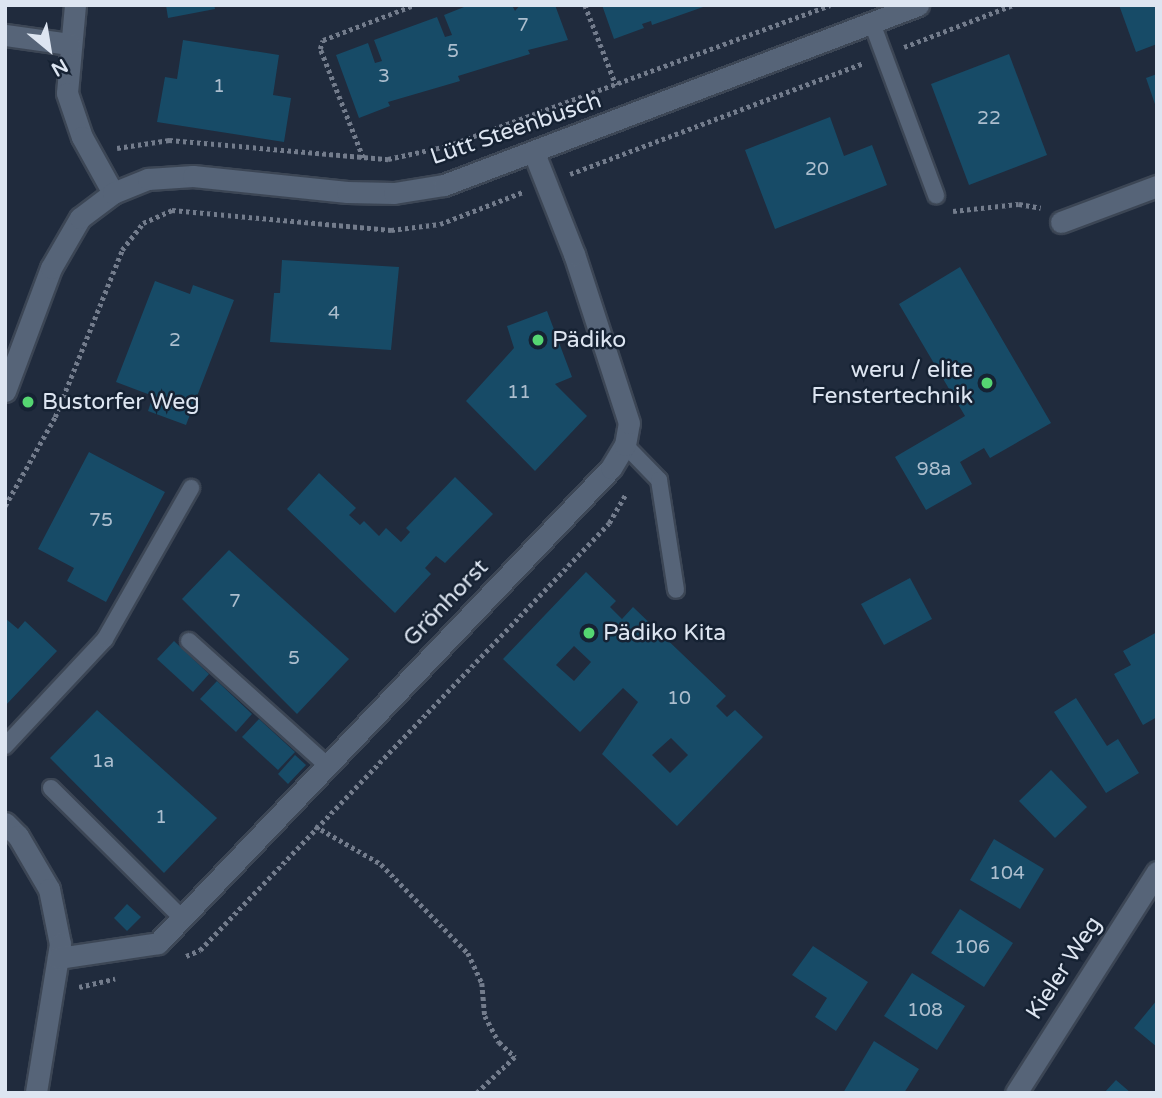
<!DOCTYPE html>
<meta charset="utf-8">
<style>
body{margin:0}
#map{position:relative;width:1162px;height:1098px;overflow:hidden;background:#202b3d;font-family:"Varela Round",sans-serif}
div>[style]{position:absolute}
.building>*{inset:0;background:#174b67}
.path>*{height:4.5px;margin-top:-2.25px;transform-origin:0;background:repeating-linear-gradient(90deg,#737c8c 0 3.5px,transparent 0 7px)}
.roads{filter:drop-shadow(2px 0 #3c4655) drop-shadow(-2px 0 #3c4655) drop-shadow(0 2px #3c4655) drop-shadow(0 -2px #3c4655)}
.lane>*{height:16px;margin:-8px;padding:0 8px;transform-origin:8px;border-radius:8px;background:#566478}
.street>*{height:21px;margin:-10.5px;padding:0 10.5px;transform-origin:10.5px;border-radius:10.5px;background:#566478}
.secondary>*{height:21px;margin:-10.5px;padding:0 10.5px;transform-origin:10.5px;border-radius:10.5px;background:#566478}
.dots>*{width:19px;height:19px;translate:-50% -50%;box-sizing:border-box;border:4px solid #162233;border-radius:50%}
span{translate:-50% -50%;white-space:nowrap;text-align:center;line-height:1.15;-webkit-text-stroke:5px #162233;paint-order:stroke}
.number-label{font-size:19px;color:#acbece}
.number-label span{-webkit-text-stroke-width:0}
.street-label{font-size:23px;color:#dde5f1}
.poi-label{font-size:23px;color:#dde5f1}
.left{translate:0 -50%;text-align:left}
.right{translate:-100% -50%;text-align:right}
.frame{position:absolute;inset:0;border:7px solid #dde5f1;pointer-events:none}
.north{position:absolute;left:14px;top:14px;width:70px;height:70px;-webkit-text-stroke:5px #162233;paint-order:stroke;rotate:150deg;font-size:19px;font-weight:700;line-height:28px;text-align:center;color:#dde5f1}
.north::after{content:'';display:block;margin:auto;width:24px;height:32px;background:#dde5f1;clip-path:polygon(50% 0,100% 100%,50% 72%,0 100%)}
</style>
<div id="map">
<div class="building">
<i style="clip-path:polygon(166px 5px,214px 5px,215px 9px,168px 18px)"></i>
<i style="clip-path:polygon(469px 5px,512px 5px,515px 11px,520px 5px,555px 5px,568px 40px,528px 50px,530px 54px,458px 76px,460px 81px,388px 102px,390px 106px,359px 118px,336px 55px,368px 43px,375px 63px,382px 61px,374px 40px,437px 17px,445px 37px,452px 35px,444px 15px)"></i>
<i style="clip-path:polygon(602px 5px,706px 5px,706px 6px,652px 25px,651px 21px,642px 24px,644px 28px,614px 39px)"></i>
<i style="clip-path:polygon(1119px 5px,1157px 5px,1157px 44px,1136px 52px)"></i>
<i style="clip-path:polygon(183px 40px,279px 55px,273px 95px,291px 98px,284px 142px,157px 122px,165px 77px,177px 79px)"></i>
<i style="clip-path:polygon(1009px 54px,1047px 155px,969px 185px,931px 84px)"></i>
<i style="clip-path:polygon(1157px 74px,1157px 107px,1156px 107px,1146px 78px)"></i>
<i style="clip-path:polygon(830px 117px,844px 156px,872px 145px,887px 185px,775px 229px,745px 150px)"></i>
<i style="clip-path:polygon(282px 260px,399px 267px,391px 350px,270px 342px,274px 293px,280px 293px)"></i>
<i style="clip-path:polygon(960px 267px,1051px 423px,990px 458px,984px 448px,960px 462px,972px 484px,926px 510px,895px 457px,965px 416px,899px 304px)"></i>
<i style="clip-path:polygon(155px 281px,190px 294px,193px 285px,234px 300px,186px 425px,148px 411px,153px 396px,116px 382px)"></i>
<i style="clip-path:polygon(547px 311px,572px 377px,555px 384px,587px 416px,535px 471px,466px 401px,514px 348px,507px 326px)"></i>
<i style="clip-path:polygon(89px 452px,165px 492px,106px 602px,67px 581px,74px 568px,38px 549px)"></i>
<i style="clip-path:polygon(319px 473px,356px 508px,349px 515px,360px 525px,364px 521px,379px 536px,386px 528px,401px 542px,410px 532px,406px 528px,455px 477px,493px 514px,445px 563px,436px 556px,425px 568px,431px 574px,395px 613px,287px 509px)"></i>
<i style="clip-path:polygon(229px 550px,349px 659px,297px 714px,182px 599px)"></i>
<i style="clip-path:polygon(evenodd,586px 572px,616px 601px,610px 607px,622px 619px,633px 607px,726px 696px,716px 706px,727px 717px,735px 710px,763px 737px,677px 826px,602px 754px,638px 702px,623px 688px,580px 732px,503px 659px,586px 572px,574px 646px,591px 662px,574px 681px,556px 665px,574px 646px,586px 572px,671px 738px,688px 755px,670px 773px,652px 755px,671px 738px)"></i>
<i style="clip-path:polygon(910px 578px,932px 619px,884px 645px,861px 604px)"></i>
<i style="clip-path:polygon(5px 618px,18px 629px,25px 621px,57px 651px,5px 706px)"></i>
<i style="clip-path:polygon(1157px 632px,1157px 717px,1143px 725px,1114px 674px,1131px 665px,1123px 651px)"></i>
<i style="clip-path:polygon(174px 641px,209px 674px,193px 692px,157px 659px)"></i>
<i style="clip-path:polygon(217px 681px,252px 714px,236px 732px,200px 699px)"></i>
<i style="clip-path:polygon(1076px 698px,1107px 746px,1118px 739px,1139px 773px,1106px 793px,1054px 712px)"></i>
<i style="clip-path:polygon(97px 710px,217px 818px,164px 873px,50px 758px)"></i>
<i style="clip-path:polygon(259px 719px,295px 752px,278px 770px,242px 737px)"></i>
<i style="clip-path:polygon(295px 755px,306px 765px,288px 784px,278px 774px)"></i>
<i style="clip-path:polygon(1051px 770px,1087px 807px,1055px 838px,1019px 801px)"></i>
<i style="clip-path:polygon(994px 839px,1044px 869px,1020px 909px,970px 880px)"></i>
<i style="clip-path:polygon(127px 904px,141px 917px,127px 931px,114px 918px)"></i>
<i style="clip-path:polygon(960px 909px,1013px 943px,984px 987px,931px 953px)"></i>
<i style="clip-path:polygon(813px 946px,868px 982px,836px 1031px,815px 1017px,827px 998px,792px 975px)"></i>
<i style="clip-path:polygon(912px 973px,965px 1006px,937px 1050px,884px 1016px)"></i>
<i style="clip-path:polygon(1157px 1000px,1157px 1047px,1134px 1028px)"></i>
<i style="clip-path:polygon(874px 1041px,919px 1069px,904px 1093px,843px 1093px)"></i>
<i style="clip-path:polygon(1116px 1080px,1131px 1093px,1104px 1093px)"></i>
</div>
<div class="path">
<i style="left:585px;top:5px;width:86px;rotate:68.8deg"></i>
<i style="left:904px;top:47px;width:117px;rotate:-21.1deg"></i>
<i style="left:117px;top:148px;width:53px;rotate:-8.7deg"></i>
<i style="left:169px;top:140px;width:220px;rotate:5deg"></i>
<i style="left:388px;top:159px;width:60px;rotate:-12.4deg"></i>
<i style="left:447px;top:146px;width:408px;rotate:-20.2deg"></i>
<i style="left:363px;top:158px;width:117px;rotate:-111.5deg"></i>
<i style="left:320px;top:49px;width:9px;rotate:-72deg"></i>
<i style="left:323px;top:40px;width:97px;rotate:-21deg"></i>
<i style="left:570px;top:174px;width:313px;rotate:-20.7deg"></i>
<i style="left:953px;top:211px;width:66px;rotate:-6.1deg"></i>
<i style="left:1019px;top:204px;width:22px;rotate:10deg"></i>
<i style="left:5px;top:506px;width:102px;rotate:-60.7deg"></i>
<i style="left:55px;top:417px;width:180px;rotate:-68.1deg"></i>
<i style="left:122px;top:250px;width:34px;rotate:-52deg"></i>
<i style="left:143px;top:223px;width:32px;rotate:-24deg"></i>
<i style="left:172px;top:210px;width:220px;rotate:5.2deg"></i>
<i style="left:391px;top:230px;width:49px;rotate:-7deg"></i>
<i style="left:440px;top:224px;width:89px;rotate:-21.1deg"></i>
<i style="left:315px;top:826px;width:76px;rotate:29.9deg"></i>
<i style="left:381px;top:864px;width:124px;rotate:45.7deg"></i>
<i style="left:468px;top:953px;width:33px;rotate:65deg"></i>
<i style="left:482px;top:983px;width:33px;rotate:85deg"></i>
<i style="left:485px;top:1016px;width:30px;rotate:62deg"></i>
<i style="left:499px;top:1042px;width:22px;rotate:43deg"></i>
<i style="left:515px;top:1057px;width:52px;rotate:136.5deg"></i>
<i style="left:186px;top:956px;width:15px;rotate:-23deg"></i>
<i style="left:200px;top:950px;width:591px;rotate:-46.23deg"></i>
<i style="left:609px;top:523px;width:32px;rotate:-60deg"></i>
<i style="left:79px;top:987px;width:37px;rotate:-13deg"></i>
</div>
<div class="roads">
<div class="lane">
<i style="left:872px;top:23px;width:184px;rotate:69.6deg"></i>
<i style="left:625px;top:445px;width:49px;rotate:45.8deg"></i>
<i style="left:659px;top:480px;width:111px;rotate:81.2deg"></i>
<i style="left:189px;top:641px;width:187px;rotate:42deg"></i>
<i style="left:5px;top:746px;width:146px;rotate:-46.9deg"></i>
<i style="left:105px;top:639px;width:174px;rotate:-60.3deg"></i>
<i style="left:51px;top:788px;width:185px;rotate:44.8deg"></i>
</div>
<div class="street">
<i style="left:75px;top:5px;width:88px;rotate:95.2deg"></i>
<i style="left:67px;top:93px;width:46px;rotate:71.2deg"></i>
<i style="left:82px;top:137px;width:64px;rotate:61deg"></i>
<i style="left:5px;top:35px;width:65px;rotate:8deg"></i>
<i style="left:1061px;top:222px;width:103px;rotate:-20.6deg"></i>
<i style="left:5px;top:823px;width:18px;rotate:45deg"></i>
<i style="left:18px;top:836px;width:61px;rotate:59.7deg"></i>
<i style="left:49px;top:889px;width:56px;rotate:78.7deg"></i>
<i style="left:60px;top:944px;width:151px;rotate:99.2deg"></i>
<i style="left:58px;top:958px;width:101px;rotate:-8.5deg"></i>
<i style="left:158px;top:943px;width:656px;rotate:-46.36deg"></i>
<i style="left:611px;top:468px;width:27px;rotate:-59deg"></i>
<i style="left:625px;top:445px;width:22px;rotate:-80deg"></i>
<i style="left:629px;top:423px;width:178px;rotate:-108deg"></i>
<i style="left:574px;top:254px;width:109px;rotate:-111.6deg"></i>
<i style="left:1016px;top:1093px;width:262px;rotate:-57.5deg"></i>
</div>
<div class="secondary">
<i style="left:5px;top:391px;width:131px;rotate:-69.5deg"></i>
<i style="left:51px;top:268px;width:58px;rotate:-59.9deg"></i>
<i style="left:80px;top:218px;width:41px;rotate:-37.1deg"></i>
<i style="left:113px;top:193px;width:38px;rotate:-22deg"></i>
<i style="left:148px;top:179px;width:45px;rotate:-3.8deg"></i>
<i style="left:193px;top:176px;width:155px;rotate:5.9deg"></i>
<i style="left:347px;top:192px;width:47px;rotate:1.2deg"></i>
<i style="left:394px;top:193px;width:51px;rotate:-9.1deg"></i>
<i style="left:444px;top:185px;width:507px;rotate:-20.79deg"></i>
</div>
</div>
<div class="dots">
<i style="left:538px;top:340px;background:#55d672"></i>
<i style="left:987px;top:383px;background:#55d672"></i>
<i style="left:28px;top:402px;background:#55d672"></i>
<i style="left:589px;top:633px;background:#55d672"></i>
</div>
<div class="number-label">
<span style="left:523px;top:26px">7</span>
<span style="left:453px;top:52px">5</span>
<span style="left:384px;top:77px">3</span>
<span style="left:219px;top:87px">1</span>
<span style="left:989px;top:119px">22</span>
<span style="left:817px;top:170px">20</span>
<span style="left:334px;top:314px">4</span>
<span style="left:175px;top:341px">2</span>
<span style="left:519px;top:393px">11</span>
<span style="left:934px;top:470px">98a</span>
<span style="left:101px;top:521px">75</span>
<span style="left:235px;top:602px">7</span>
<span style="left:294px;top:659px">5</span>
<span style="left:679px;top:699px">10</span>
<span style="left:103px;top:762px">1a</span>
<span style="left:161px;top:818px">1</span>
<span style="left:1007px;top:874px">104</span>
<span style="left:972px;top:948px">106</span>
<span style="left:925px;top:1011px">108</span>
</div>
<div class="street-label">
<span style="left:516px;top:129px;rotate:-19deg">Lütt Steenbusch</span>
<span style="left:446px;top:603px;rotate:-46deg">Grönhorst</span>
<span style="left:1064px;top:968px;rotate:-57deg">Kieler Weg</span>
</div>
<div class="poi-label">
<span class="left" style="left:552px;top:340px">Pädiko</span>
<span class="right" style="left:973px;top:383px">weru / elite<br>Fenstertechnik</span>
<span class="left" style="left:42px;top:402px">Bustorfer Weg</span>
<span class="left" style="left:603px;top:633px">Pädiko Kita</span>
</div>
<div class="frame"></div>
<div class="north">N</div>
</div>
